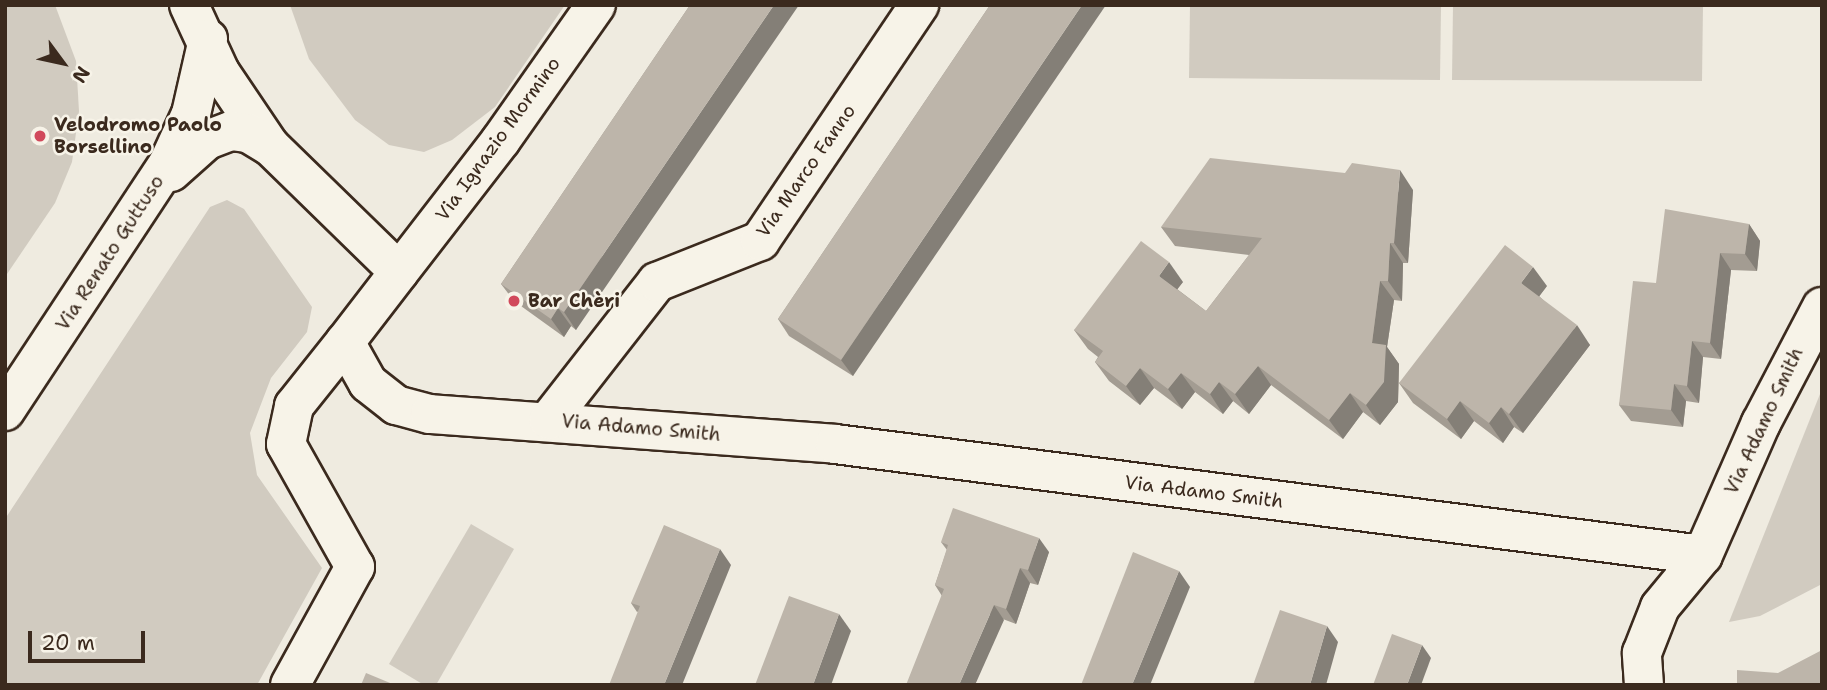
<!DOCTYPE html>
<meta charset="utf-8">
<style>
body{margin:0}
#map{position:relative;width:1827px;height:690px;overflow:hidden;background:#efebe0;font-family:"Shantell Sans",sans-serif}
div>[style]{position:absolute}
.green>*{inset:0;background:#d1cbc0}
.roads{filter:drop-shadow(2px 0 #3b2a1e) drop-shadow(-2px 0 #3b2a1e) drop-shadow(0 2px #3b2a1e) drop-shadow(0 -2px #3b2a1e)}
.minor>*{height:38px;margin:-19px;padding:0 19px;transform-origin:19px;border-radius:19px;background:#f7f3e8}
.wall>*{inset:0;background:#a39c92}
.shaded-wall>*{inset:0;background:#847f77}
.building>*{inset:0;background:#bdb5aa}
.dots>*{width:19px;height:19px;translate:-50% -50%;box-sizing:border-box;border:4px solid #f7f3e8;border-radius:50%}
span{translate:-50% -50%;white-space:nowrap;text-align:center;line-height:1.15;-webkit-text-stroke:5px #f7f3e8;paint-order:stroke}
.poi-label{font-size:19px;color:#3b2a1e;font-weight:700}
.left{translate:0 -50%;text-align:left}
.street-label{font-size:19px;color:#3b2a1e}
.frame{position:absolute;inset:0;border:7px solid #3b2a1e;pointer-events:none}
.north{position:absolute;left:28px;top:28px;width:70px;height:70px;-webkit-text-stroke:5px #f7f3e8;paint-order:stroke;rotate:123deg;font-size:19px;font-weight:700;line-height:28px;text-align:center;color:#3b2a1e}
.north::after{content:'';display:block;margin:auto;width:24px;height:32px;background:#3b2a1e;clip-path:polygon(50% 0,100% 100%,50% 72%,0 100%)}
.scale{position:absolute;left:28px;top:631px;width:117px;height:32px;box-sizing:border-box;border:4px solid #3b2a1e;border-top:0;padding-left:9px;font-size:21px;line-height:24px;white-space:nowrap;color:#3b2a1e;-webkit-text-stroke:5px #f7f3e8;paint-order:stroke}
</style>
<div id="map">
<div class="green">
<i style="clip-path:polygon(5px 5px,55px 5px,76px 61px,79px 111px,72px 162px,55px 203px,5px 277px)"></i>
<i style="clip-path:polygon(290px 5px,565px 5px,495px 107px,452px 140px,424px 152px,389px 145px,355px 120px,309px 59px)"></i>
<i style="clip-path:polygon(1190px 5px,1441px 5px,1440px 80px,1189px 78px)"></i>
<i style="clip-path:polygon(1453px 5px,1703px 5px,1702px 81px,1452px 80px)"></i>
<i style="clip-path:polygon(227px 200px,244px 209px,312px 307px,307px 332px,271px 378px,250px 433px,257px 475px,322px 568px,257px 685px,5px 685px,5px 519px,210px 207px)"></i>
<i style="clip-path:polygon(1822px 389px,1822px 584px,1760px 616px,1729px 622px)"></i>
<i style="clip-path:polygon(471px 524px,514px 549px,436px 685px,424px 685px,389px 664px)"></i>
</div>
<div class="roads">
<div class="minor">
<i style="left:189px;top:5px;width:74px;rotate:65.2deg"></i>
<i style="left:220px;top:72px;width:89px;rotate:56deg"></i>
<i style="left:270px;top:146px;width:180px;rotate:44.3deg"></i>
<i style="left:399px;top:272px;width:88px;rotate:127.6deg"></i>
<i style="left:345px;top:342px;width:47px;rotate:60.7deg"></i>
<i style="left:368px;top:383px;width:36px;rotate:38deg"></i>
<i style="left:396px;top:405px;width:35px;rotate:15deg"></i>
<i style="left:430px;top:414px;width:406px;rotate:4.2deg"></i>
<i style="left:835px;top:444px;width:875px;rotate:7.29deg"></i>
<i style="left:1703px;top:555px;width:144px;rotate:-66.3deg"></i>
<i style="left:1761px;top:423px;width:131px;rotate:-62.3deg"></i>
<i style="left:171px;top:172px;width:48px;rotate:-41.6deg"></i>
<i style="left:207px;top:140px;width:26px;rotate:-21deg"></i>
<i style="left:231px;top:131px;width:17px;rotate:7deg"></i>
<i style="left:248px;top:133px;width:26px;rotate:31deg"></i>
<i style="left:399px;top:272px;width:167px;rotate:-52.3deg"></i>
<i style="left:501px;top:140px;width:165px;rotate:-54.9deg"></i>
<i style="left:5px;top:411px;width:296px;rotate:-56.6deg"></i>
<i style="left:168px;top:164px;width:55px;rotate:-65.3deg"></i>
<i style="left:191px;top:114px;width:77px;rotate:-77.2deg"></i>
<i style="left:549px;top:420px;width:175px;rotate:-52deg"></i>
<i style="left:657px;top:282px;width:111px;rotate:-21.7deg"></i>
<i style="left:760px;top:241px;width:285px;rotate:-56deg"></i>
<i style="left:290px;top:685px;width:135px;rotate:-61.2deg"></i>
<i style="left:355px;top:567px;width:141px;rotate:-119.3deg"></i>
<i style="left:286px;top:444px;width:39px;rotate:-78deg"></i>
<i style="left:294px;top:406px;width:82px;rotate:-51.4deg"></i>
<i style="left:1644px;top:685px;width:32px;rotate:-94deg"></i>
<i style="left:1642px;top:653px;width:49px;rotate:-68.6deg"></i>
<i style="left:1660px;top:607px;width:67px;rotate:-50.4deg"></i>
</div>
</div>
<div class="wall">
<i style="clip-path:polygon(690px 5px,576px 330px,571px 326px,564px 337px,514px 301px,501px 284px)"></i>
<i style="clip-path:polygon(990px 5px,853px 376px,789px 336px,778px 319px)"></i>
<i style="clip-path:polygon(1413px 190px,1408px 263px,1403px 263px,1402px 301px,1394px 300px,1387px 347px,1399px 364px,1398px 402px,1380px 425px,1363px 412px,1343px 439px,1271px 385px,1249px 414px,1233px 401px,1223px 414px,1195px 392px,1182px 409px,1154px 388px,1140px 405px,1109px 381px,1095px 362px,1098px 357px,1088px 349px,1074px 330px,1183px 282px,1177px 289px,1206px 311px,1249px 255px,1175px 246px,1161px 227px)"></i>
<i style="clip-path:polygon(1749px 224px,1760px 241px,1757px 271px,1731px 270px,1721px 359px,1703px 357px,1699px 403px,1686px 401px,1683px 427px,1631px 421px,1619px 405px,1656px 283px)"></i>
<i style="clip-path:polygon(1547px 286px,1539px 296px,1590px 345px,1523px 433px,1514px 427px,1503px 443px,1474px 421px,1461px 439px,1413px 403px,1399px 383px)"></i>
<i style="clip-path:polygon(941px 542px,1049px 552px,1038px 585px,1030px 583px,1016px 624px,942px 596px,935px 585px,947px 550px)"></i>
<i style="clip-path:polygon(731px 565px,637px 612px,631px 603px)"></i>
</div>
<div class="shaded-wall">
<i style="clip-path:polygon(774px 5px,799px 5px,576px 330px,564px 312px)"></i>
<i style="clip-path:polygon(1082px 5px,1106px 5px,853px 376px,841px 360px)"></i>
<i style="clip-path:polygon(1400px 170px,1413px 190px,1408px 263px,1394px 243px)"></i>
<i style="clip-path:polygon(1749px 224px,1760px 241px,1757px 271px,1745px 254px)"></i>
<i style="clip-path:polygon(1390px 243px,1403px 263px,1402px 301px,1388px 281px)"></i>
<i style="clip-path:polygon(1720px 253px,1731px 270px,1721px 359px,1710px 343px)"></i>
<i style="clip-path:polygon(1169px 262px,1183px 282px,1173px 295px,1159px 276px)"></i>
<i style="clip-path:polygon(1533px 267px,1547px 286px,1535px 302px,1521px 283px)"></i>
<i style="clip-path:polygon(1380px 281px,1394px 300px,1387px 347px,1399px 364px,1398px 402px,1380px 425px,1366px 405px,1372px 343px)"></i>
<i style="clip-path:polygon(558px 308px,571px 326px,564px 337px,551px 319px)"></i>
<i style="clip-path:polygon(1577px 325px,1590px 345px,1523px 433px,1509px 414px)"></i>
<i style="clip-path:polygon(1692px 341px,1703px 357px,1699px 403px,1687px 386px)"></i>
<i style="clip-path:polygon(1258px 366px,1271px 385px,1249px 414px,1235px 394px)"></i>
<i style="clip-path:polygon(1140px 368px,1154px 388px,1140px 405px,1126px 386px)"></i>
<i style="clip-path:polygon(1181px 373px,1195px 392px,1182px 409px,1168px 389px)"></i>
<i style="clip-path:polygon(1219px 382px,1233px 401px,1223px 414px,1210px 394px)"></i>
<i style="clip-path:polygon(1674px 384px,1686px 401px,1683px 427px,1671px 410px)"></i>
<i style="clip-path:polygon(1350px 393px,1363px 412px,1343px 439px,1329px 420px)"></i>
<i style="clip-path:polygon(1460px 401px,1474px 421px,1461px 439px,1447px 419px)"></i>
<i style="clip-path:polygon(1501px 407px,1514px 427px,1503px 443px,1489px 423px)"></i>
<i style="clip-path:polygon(1039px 538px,1049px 552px,1038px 585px,1028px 570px)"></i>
<i style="clip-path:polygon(720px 549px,731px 565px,682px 685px,664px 685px)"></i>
<i style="clip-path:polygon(1020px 568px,1030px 583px,1016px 624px,1006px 609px)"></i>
<i style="clip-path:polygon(1179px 571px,1190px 587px,1150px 685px,1132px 685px)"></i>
<i style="clip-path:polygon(994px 605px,1004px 620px,975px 685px,959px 685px)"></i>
<i style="clip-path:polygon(839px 614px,851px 631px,831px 685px,813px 685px)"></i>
<i style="clip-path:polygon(1327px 626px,1338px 642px,1326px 685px,1310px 685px)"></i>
<i style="clip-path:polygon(1422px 645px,1431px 658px,1421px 685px,1407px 685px)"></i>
</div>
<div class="building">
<i style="clip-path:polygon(690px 5px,774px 5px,564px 312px,558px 308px,551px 319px,501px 284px)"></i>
<i style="clip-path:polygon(990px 5px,1082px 5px,841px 360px,778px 319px)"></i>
<i style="clip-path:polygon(1210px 158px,1345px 173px,1352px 163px,1400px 170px,1394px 243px,1390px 243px,1388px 281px,1380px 281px,1372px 343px,1386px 345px,1384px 382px,1366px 405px,1350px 393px,1329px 420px,1258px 366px,1235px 394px,1219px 382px,1210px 394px,1181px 373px,1168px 389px,1140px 368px,1126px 386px,1095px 362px,1103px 351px,1074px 330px,1141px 241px,1169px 262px,1159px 276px,1206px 311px,1262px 238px,1161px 227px)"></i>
<i style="clip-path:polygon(1665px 209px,1749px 224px,1745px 254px,1720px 253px,1710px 343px,1692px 341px,1687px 386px,1674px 384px,1671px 410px,1619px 405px,1633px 281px,1656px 283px)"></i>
<i style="clip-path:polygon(1505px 245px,1533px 267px,1521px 283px,1577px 325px,1509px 414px,1501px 407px,1489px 423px,1460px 401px,1447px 419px,1399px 383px)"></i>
<i style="clip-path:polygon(953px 508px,1039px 538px,1028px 570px,1020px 568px,1006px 609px,994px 605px,959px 685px,906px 685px,944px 589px,935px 585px,948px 545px,941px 542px)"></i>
<i style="clip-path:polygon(664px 525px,720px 549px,664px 685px,609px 685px,640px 606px,631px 603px)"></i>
<i style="clip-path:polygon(1133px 552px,1179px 571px,1132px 685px,1081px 685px)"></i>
<i style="clip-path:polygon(789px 596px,839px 614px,813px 685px,755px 685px)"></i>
<i style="clip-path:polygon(1280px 610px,1327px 626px,1310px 685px,1253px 685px)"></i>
<i style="clip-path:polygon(1392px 634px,1422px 645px,1407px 685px,1373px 685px)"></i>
<i style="clip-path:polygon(1822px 650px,1822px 685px,1737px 685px,1737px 670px,1778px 673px)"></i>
<i style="clip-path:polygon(366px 673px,395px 685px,361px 685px)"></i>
</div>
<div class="dots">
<i style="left:40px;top:136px;background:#d1495b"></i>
<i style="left:514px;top:301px;background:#d1495b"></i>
</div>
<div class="poi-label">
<span class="left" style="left:54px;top:136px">Velodromo Paolo<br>Borsellino</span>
<span class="left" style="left:528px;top:301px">Bar Chèri</span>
</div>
<div class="street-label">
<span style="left:498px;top:139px;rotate:-54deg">Via Ignazio Mormino</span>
<span style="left:806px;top:171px;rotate:-55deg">Via Marco Fanno</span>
<span style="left:110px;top:253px;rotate:-57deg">Via Renato Guttuso</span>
<span style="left:1764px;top:421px;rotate:-65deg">Via Adamo Smith</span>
<span style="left:641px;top:428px;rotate:5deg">Via Adamo Smith</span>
<span style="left:1204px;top:492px;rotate:7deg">Via Adamo Smith</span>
</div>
<div class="frame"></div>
<div class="north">N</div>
<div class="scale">20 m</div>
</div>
